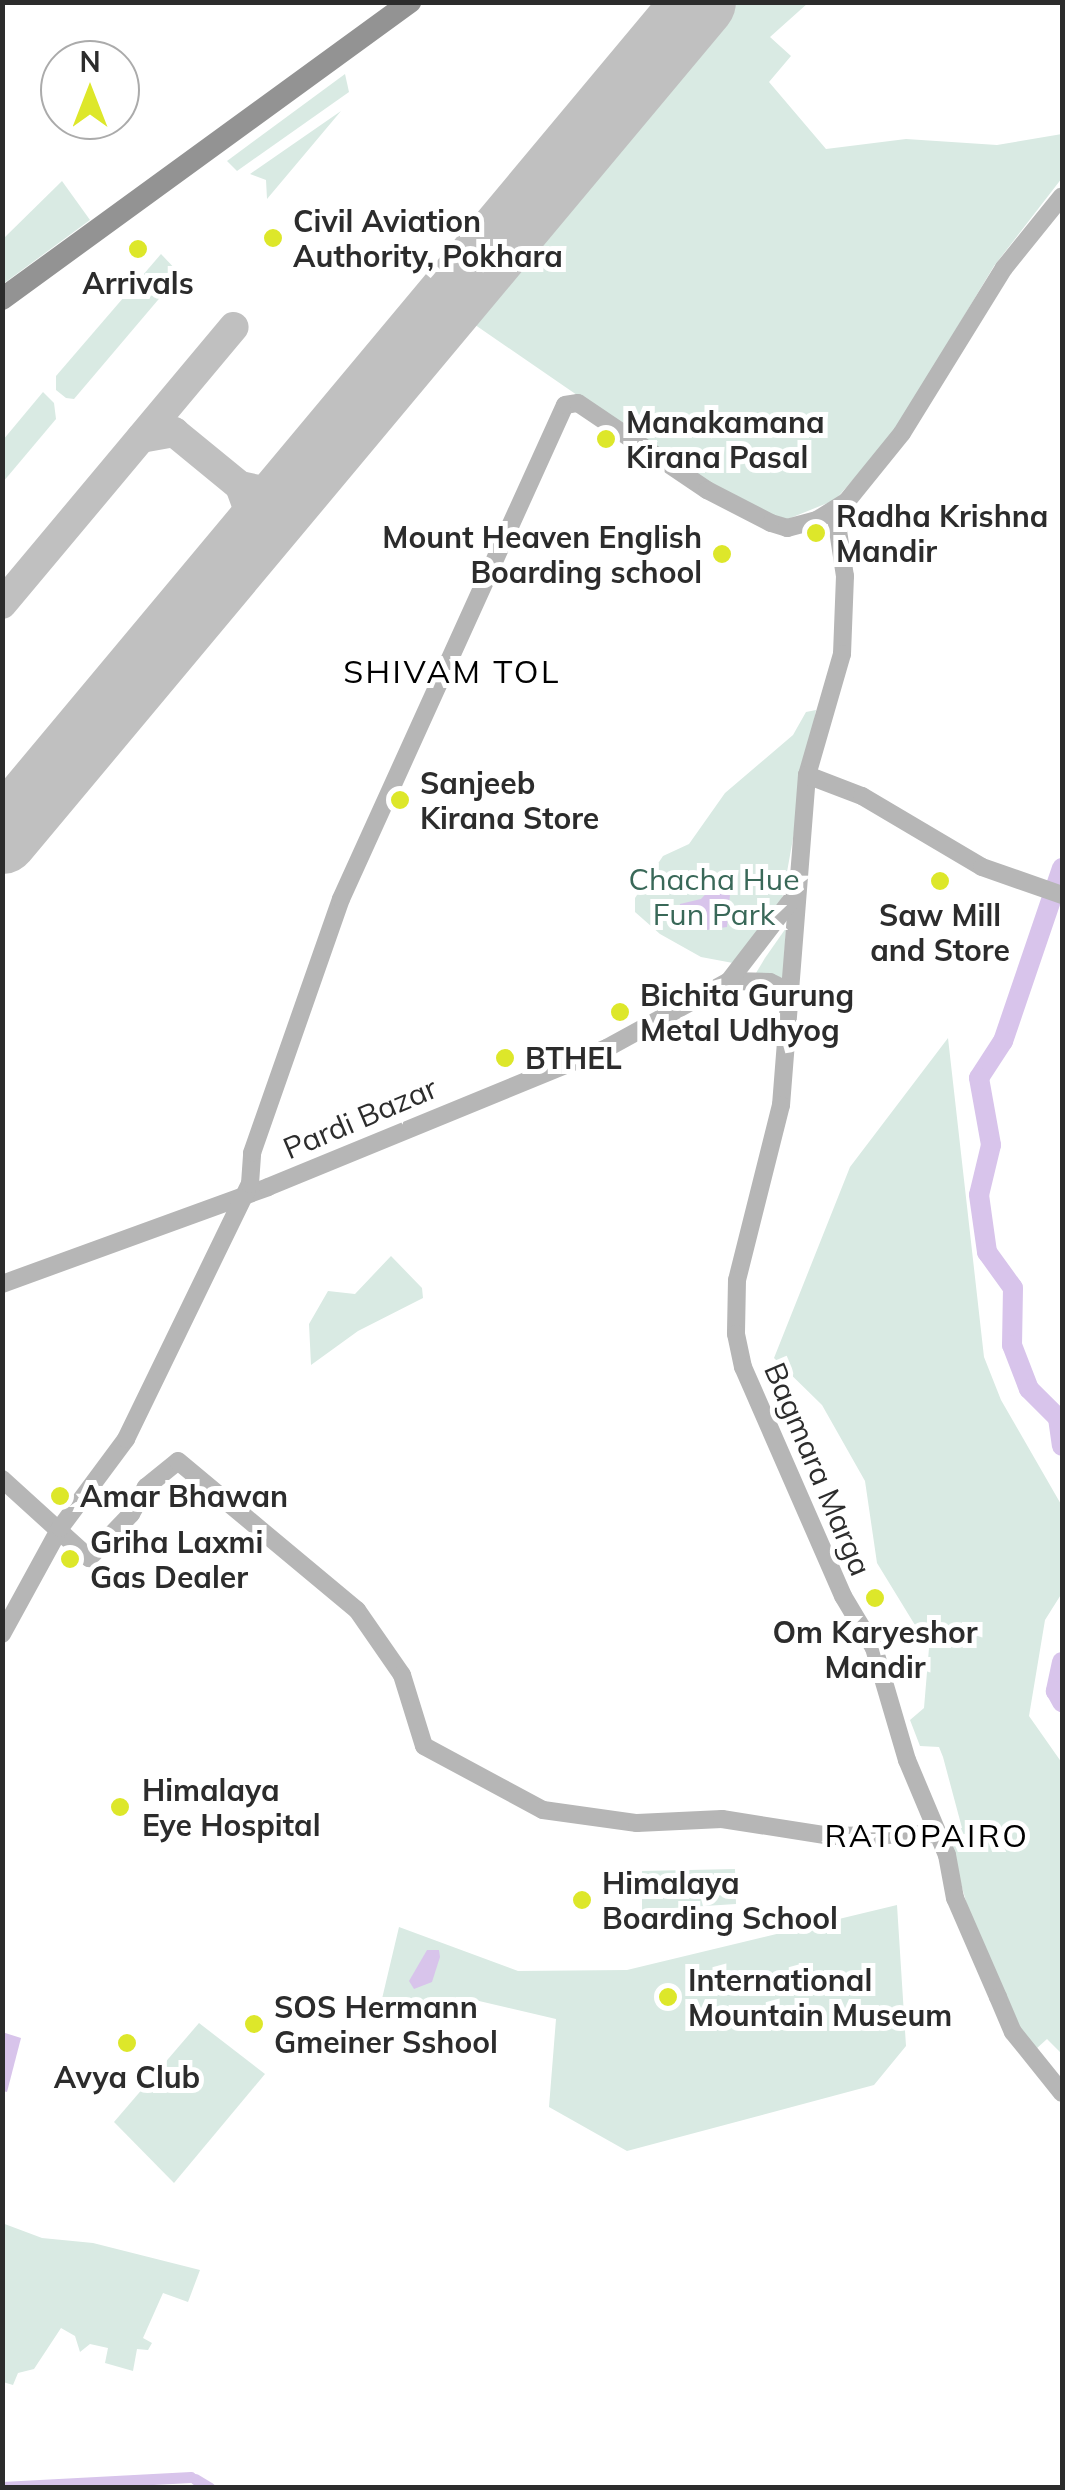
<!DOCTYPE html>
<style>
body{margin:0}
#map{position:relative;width:1065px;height:2490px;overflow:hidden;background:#fff;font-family:Mulish,sans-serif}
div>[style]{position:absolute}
.green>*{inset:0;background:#d9eae3}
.water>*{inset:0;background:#d8c4eb}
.canal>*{height:11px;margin:-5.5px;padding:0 5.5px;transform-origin:5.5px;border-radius:5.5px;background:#d8c4eb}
.river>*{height:20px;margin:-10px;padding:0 10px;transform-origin:10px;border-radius:10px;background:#d8c4eb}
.taxiway>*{height:30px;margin:-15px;padding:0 15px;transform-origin:15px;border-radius:15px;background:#c0c0c0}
.runway>*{height:72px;margin:-36px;padding:0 36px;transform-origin:36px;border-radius:36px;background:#c0c0c0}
.secondary>*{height:18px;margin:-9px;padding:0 9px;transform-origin:9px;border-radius:9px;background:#b6b6b6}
.highway>*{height:22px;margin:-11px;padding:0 11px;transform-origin:11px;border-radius:11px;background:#939393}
.dots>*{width:28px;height:28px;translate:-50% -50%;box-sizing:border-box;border:5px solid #fff;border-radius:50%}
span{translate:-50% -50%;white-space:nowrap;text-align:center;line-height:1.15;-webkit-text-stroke:10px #fff;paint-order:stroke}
.poi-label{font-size:30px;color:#2c2c2c;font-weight:700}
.left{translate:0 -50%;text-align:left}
.right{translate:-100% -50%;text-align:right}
.park-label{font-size:30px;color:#396858}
.street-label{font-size:30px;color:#2c2c2c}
.neighbourhood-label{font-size:32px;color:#000;letter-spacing:2.5px}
.frame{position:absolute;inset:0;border:5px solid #2c2c2c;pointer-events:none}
.north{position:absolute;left:40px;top:40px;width:100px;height:100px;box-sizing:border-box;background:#fff;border:2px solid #ababab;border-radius:50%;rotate:0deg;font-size:28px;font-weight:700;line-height:40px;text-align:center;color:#2c2c2c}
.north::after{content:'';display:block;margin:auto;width:35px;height:45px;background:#dde72a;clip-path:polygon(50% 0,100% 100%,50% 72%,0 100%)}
</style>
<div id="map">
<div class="green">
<i style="clip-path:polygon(737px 3px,808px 3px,770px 37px,791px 56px,769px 82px,826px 149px,906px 139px,997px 145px,1062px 134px,1062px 178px,994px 266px,892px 436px,835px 500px,783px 521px,712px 488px,468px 320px)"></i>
<i style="clip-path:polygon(345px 74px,349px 92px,237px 171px,227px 161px)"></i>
<i style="clip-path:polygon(341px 111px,267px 199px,266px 180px,250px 174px)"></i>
<i style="clip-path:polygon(62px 181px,90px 220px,3px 284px,3px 239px)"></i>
<i style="clip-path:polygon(161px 254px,180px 274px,74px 399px,66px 398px,56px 390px,56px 376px)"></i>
<i style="clip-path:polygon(43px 392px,54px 403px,56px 419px,3px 482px,3px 440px)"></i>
<i style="clip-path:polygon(816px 710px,782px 900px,733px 963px,701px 957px,660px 934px,635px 912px,635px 898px,663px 856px,689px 844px,725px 793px,793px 735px,806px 712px)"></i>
<i style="clip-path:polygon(786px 928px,783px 978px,756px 973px,765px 958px)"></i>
<i style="clip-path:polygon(948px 1038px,984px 1357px,1001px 1400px,1062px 1506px,1062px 1593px,1045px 1620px,1029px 1716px,1062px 1763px,1062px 2054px,1047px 2039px,1036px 2049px,1021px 2029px,973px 1926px,946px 1831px,962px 1828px,943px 1757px,939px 1747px,920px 1746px,910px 1720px,924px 1708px,929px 1648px,877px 1563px,865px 1481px,822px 1405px,774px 1358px,850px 1167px)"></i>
<i style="clip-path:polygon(391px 1256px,422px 1288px,423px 1298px,358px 1331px,311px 1365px,309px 1324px,328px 1291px,355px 1294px)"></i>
<i style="clip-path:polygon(735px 1869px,736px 1904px,642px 1910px,642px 1871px)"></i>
<i style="clip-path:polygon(897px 1905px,906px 2046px,874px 2085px,627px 2151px,549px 2107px,556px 2019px,462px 1997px,381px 2003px,399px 1927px,518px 1971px,627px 1970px)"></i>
<i style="clip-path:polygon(199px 2023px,265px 2074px,174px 2183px,114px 2122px)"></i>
<i style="clip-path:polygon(2px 2223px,42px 2238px,93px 2243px,200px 2270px,188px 2302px,163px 2293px,143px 2338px,152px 2343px,148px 2350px,137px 2349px,133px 2371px,105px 2363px,108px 2348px,90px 2344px,80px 2352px,75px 2336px,61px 2328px,34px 2369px,18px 2373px,13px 2385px,3px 2382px)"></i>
</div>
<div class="water">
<i style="clip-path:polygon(713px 886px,730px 894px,727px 927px,706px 930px,678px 913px,680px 904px,701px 899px)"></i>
<i style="clip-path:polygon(427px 1950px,439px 1950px,440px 1957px,432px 1982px,414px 1989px,409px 1981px)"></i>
<i style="clip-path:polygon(2px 2032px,21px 2038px,7px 2092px,3px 2091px)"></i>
</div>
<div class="canal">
<i style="left:195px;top:2479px;width:17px;rotate:31deg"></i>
<i style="left:2px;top:2487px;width:189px;rotate:-3deg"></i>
</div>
<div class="river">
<i style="left:1062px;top:868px;width:183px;rotate:108.8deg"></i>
<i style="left:1003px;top:1041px;width:44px;rotate:123deg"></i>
<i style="left:979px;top:1078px;width:68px;rotate:79.8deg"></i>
<i style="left:991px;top:1145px;width:51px;rotate:103.5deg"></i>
<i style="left:979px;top:1195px;width:58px;rotate:82deg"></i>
<i style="left:987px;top:1252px;width:44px;rotate:54.2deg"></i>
<i style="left:1013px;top:1288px;width:57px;rotate:91deg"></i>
<i style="left:1012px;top:1345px;width:47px;rotate:68.9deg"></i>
<i style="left:1029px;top:1389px;width:41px;rotate:45deg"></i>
<i style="left:1058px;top:1418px;width:28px;rotate:82deg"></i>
<i style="left:1062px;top:1662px;width:30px;rotate:102deg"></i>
<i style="left:1056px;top:1691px;width:13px;rotate:61deg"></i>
</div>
<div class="taxiway">
<i style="left:141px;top:438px;width:34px;rotate:-10deg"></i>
<i style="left:174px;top:432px;width:85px;rotate:39.3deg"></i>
<i style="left:240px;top:486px;width:38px;rotate:70deg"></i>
<i style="left:253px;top:522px;width:33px;rotate:113deg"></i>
<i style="left:240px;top:486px;width:35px;rotate:12deg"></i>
<i style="left:274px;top:493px;width:37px;rotate:-31deg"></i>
<i style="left:2px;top:604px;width:361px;rotate:-50.1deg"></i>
<i style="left:2px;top:810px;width:36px;rotate:-21deg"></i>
</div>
<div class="runway">
<i style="left:2px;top:838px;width:1089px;rotate:-50.14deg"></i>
</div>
<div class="secondary">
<i style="left:835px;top:511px;width:66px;rotate:81.3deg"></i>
<i style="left:845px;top:576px;width:78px;rotate:92.2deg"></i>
<i style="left:842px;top:654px;width:126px;rotate:106.1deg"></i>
<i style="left:807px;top:775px;width:331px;rotate:94.5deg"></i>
<i style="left:781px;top:1105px;width:180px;rotate:104.1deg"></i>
<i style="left:737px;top:1280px;width:54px;rotate:91.1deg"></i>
<i style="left:736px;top:1334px;width:34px;rotate:78deg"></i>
<i style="left:743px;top:1367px;width:250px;rotate:66.4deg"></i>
<i style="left:843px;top:1596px;width:61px;rotate:59.2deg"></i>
<i style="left:874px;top:1648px;width:117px;rotate:73.6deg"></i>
<i style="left:907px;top:1760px;width:103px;rotate:67.2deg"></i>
<i style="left:947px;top:1855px;width:44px;rotate:79.5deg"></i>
<i style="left:955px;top:1898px;width:108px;rotate:66.5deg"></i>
<i style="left:998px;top:1997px;width:38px;rotate:67deg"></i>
<i style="left:1013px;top:2032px;width:78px;rotate:51.2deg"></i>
<i style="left:807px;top:775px;width:59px;rotate:20.9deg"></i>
<i style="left:862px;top:796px;width:139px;rotate:30.6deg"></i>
<i style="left:982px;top:867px;width:85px;rotate:19.3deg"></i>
<i style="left:729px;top:981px;width:41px;rotate:1.4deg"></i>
<i style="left:770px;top:982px;width:25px;rotate:26deg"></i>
<i style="left:2px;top:1284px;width:283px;rotate:-20deg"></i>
<i style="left:268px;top:1187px;width:366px;rotate:-22.3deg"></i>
<i style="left:607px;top:1048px;width:139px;rotate:-28.8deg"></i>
<i style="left:729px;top:981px;width:110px;rotate:-52.4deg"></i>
<i style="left:2px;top:1479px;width:118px;rotate:42.2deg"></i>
<i style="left:89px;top:1558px;width:61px;rotate:-46.3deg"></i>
<i style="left:131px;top:1514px;width:31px;rotate:-61deg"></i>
<i style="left:146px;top:1487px;width:41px;rotate:-39.1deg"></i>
<i style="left:178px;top:1461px;width:233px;rotate:39.8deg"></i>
<i style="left:357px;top:1610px;width:79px;rotate:55.3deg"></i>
<i style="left:402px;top:1675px;width:74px;rotate:72.8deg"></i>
<i style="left:424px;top:1746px;width:135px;rotate:28.3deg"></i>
<i style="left:543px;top:1810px;width:95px;rotate:7.9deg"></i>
<i style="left:637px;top:1823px;width:85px;rotate:-2.7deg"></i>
<i style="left:722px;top:1819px;width:109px;rotate:8.9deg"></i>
<i style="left:830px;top:1836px;width:108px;rotate:-1.1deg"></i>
<i style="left:2px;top:1634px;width:121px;rotate:-61.3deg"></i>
<i style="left:60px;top:1528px;width:111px;rotate:-53.4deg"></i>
<i style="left:126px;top:1439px;width:284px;rotate:-64.1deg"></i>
<i style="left:250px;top:1184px;width:31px;rotate:-86deg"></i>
<i style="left:252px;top:1153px;width:269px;rotate:-70.7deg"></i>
<i style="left:341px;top:899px;width:542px;rotate:-65.61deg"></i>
<i style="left:565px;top:405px;width:13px;rotate:-9deg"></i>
<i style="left:578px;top:403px;width:156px;rotate:34deg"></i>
<i style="left:707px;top:490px;width:72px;rotate:27.3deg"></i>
<i style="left:771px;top:523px;width:17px;rotate:17deg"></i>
<i style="left:787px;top:528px;width:31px;rotate:-15deg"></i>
<i style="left:817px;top:520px;width:36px;rotate:-32deg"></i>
<i style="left:847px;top:501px;width:87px;rotate:-51deg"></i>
<i style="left:902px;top:433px;width:194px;rotate:-58.3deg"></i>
<i style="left:1004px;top:268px;width:92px;rotate:-51.1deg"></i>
</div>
<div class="highway">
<i style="left:2px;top:299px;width:505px;rotate:-36.05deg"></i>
</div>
<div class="dots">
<i style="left:273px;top:238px;background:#dde72a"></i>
<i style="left:138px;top:249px;background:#dde72a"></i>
<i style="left:606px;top:439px;background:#dde72a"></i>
<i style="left:816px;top:533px;background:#dde72a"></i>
<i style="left:722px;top:554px;background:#dde72a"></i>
<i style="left:400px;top:800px;background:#dde72a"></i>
<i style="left:940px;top:881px;background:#dde72a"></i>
<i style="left:620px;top:1012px;background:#dde72a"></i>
<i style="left:505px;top:1058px;background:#dde72a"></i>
<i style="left:60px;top:1496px;background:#dde72a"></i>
<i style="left:70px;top:1559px;background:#dde72a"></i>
<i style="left:875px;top:1598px;background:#dde72a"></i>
<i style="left:120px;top:1807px;background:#dde72a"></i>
<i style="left:582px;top:1900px;background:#dde72a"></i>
<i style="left:668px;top:1997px;background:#dde72a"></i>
<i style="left:254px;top:2024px;background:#dde72a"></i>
<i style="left:127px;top:2043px;background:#dde72a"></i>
</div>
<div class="poi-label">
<span class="left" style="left:293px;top:238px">Civil Aviation<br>Authority, Pokhara</span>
<span style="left:138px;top:283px">Arrivals</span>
<span class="left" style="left:626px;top:439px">Manakamana<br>Kirana Pasal</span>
<span class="left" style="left:836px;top:533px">Radha Krishna<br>Mandir</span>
<span class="right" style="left:702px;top:554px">Mount Heaven English<br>Boarding school</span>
<span class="left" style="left:420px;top:800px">Sanjeeb<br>Kirana Store</span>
<span style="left:940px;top:932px">Saw Mill<br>and Store</span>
<span class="left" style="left:640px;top:1012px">Bichita Gurung<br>Metal Udhyog</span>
<span class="left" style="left:525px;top:1058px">BTHEL</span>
<span class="left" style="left:80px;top:1496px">Amar Bhawan</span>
<span class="left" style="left:90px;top:1559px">Griha Laxmi<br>Gas Dealer</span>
<span style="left:875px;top:1649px">Om Karyeshor<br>Mandir</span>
<span class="left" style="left:142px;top:1807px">Himalaya<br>Eye Hospital</span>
<span class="left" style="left:602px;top:1900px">Himalaya<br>Boarding School</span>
<span class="left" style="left:688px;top:1997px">International<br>Mountain Museum</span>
<span class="left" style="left:274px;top:2024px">SOS Hermann<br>Gmeiner Sshool</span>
<span style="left:127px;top:2077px">Avya Club</span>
</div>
<div class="park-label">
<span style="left:714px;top:896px">Chacha Hue<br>Fun Park</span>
</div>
<div class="street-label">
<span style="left:360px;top:1118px;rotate:-23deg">Pardi Bazar</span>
<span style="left:818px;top:1469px;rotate:67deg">Bagmara Marga</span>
</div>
<div class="neighbourhood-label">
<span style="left:452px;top:671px">SHIVAM TOL</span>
<span style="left:927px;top:1835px">RATOPAIRO</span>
</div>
<div class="frame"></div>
<div class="north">N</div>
</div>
